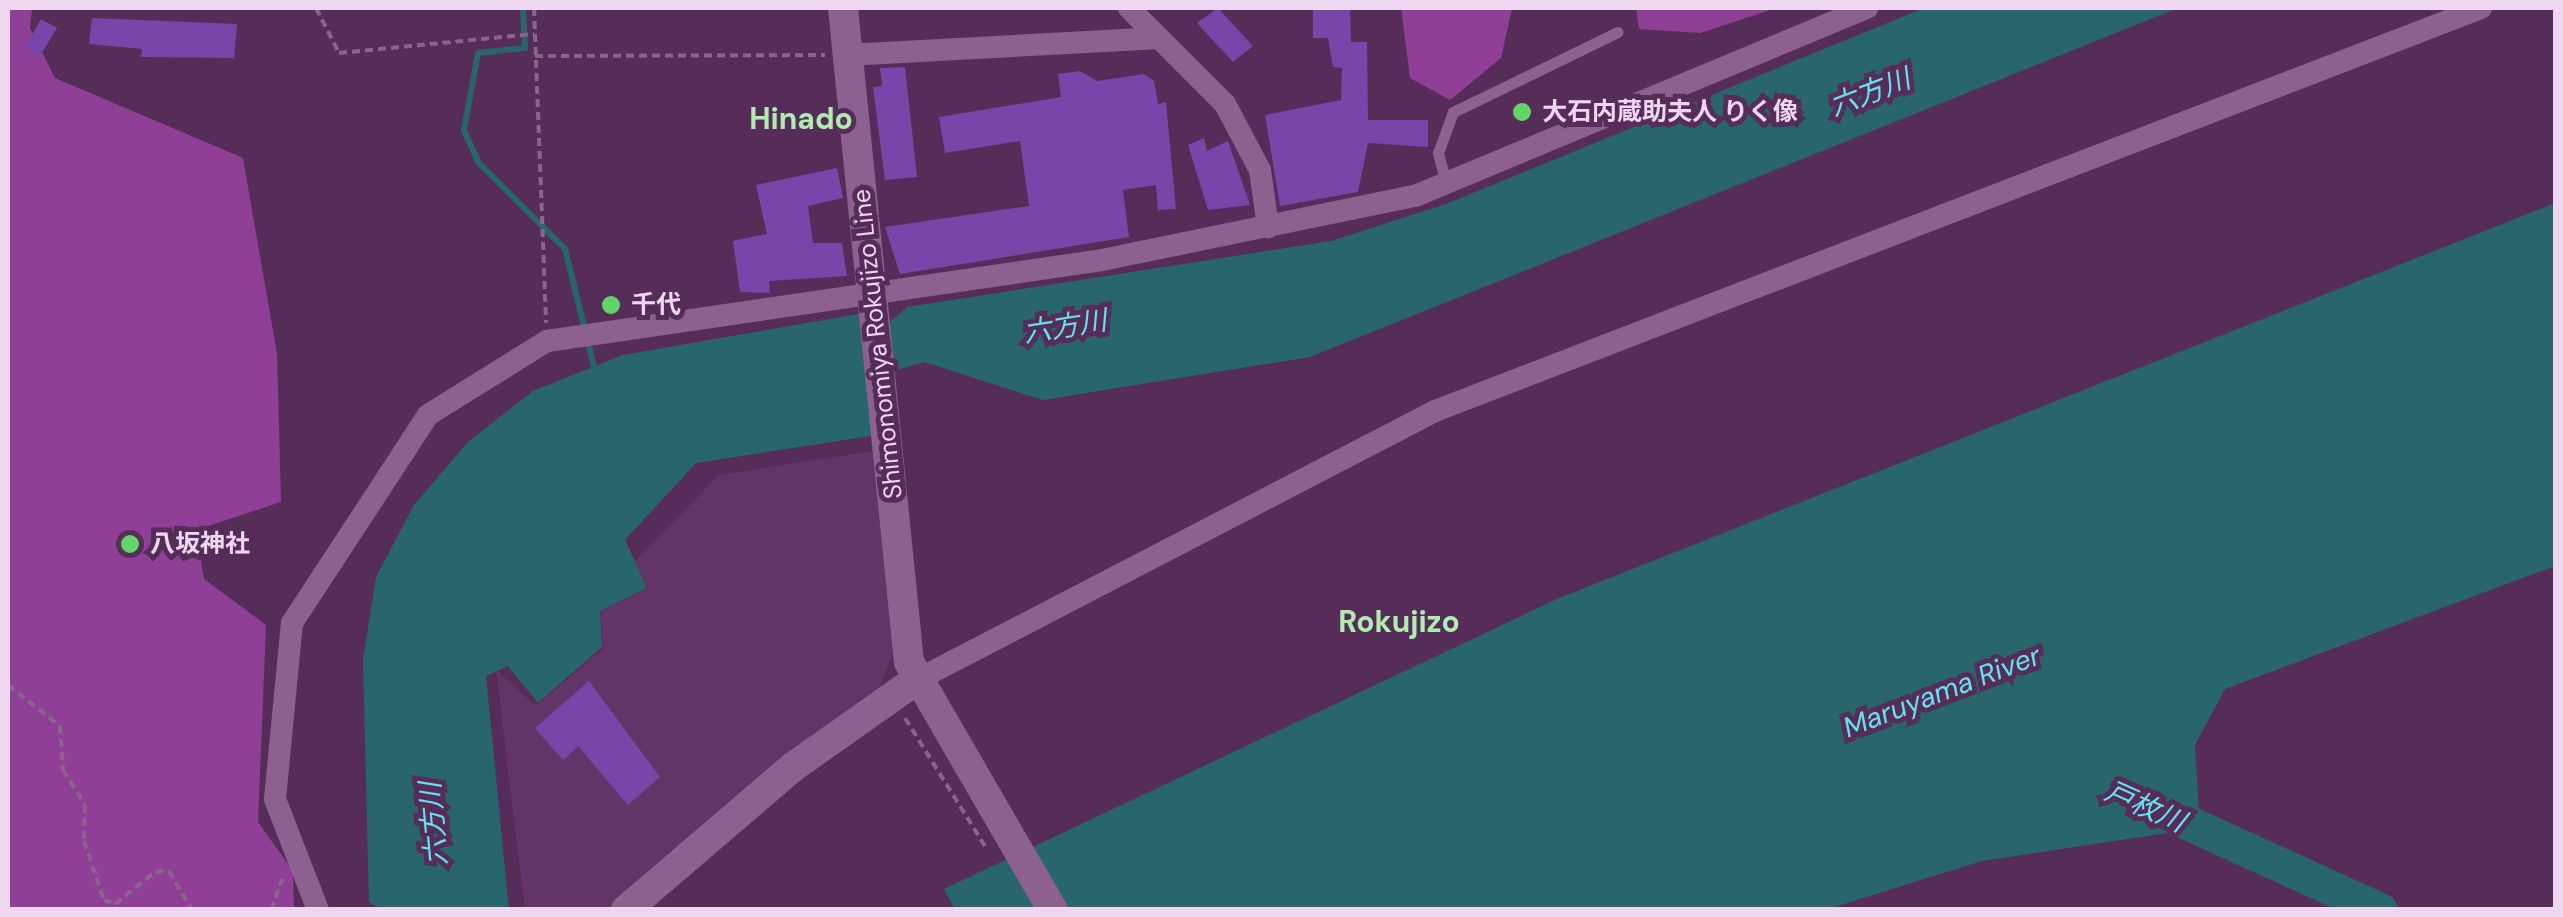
<!DOCTYPE html>
<meta charset="utf-8">
<style>
body{margin:0}
#map{position:relative;width:2563px;height:917px;overflow:hidden;background:#562d59;font-family:"DM Sans","Noto Sans JP",sans-serif}
div>[style]{position:absolute}
.built>*{inset:0;background:#633467}
.forest>*{inset:0;background:#903f96}
.water>*{inset:0;background:#29666c}
.stream>*{height:6px;margin:-3px;padding:0 3px;transform-origin:3px;border-radius:3px;background:#29666c}
.river>*{height:35px;margin:-17.5px;padding:0 17.5px;transform-origin:17.5px;border-radius:17.5px;background:#29666c}
.building>*{inset:0;background:#7846a9}
.path>*{height:4px;margin-top:-2px;transform-origin:0;background:repeating-linear-gradient(90deg,#89658b 0 8px,transparent 0 13px)}
.service>*{height:11px;margin:-5.5px;padding:0 5.5px;transform-origin:5.5px;border-radius:5.5px;background:#8c608f}
.minor>*{height:22px;margin:-11px;padding:0 11px;transform-origin:11px;border-radius:11px;background:#8c608f}
.secondary>*{height:30px;margin:-15px;padding:0 15px;transform-origin:15px;border-radius:15px;background:#8c608f}
.dots>*{width:28px;height:28px;translate:-50% -50%;box-sizing:border-box;border:5px solid #562d59;border-radius:50%}
span{translate:-50% -50%;white-space:nowrap;text-align:center;line-height:1.15;-webkit-text-stroke:10px #562d59;paint-order:stroke}
.poi-label{font-size:25px;color:#f0d7f1;font-weight:700}
.left{translate:0 -50%;text-align:left}
.street-label{font-size:25px;color:#f0d7f1}
.water-label{font-size:28px;color:#65e2ef;font-style:italic}
.quarter-label{font-size:30px;color:#b0ebb0;font-weight:700}
.frame{position:absolute;inset:0;border:10px solid #f0d7f1;pointer-events:none}
</style>
<div id="map">
<div class="built">
<i style="clip-path:polygon(879px 450px,898px 641px,877px 693px,611px 909px,525px 909px,496px 670px,536px 706px,603px 649px,601px 611px,648px 588px,632px 565px,719px 475px)"></i>
</div>
<div class="forest">
<i style="clip-path:polygon(8px 8px,32px 8px,30px 28px,55px 78px,243px 158px,277px 354px,281px 502px,196px 530px,204px 579px,266px 625px,258px 822px,293px 871px,294px 909px,8px 909px)"></i>
<i style="clip-path:polygon(1401px 8px,1512px 8px,1501px 58px,1450px 100px,1410px 78px)"></i>
<i style="clip-path:polygon(1636px 8px,1776px 8px,1700px 33px,1639px 29px)"></i>
</div>
<div class="water">
<i style="clip-path:polygon(1924px 8px,2178px 8px,1310px 357px,1043px 400px,924px 362px,891px 372px,877px 435px,696px 463px,625px 540px,647px 588px,600px 611px,602px 647px,538px 703px,508px 666px,486px 676px,509px 909px,380px 909px,369px 902px,363px 660px,376px 577px,414px 505px,468px 442px,533px 391px,623px 355px,864px 313px,885px 326px,907px 307px,1331px 241px,1446px 204px)"></i>
<i style="clip-path:polygon(2555px 203px,2555px 566px,2225px 689px,2195px 745px,2200px 828px,1982px 861px,1825px 910px,955px 910px,944px 889px,1557px 599px)"></i>
</div>
<div class="stream">
<i style="left:523px;top:8px;width:40px;rotate:87.1deg"></i>
<i style="left:525px;top:48px;width:47px;rotate:173.9deg"></i>
<i style="left:478px;top:53px;width:78px;rotate:100.3deg"></i>
<i style="left:464px;top:130px;width:35px;rotate:66deg"></i>
<i style="left:478px;top:162px;width:123px;rotate:45deg"></i>
<i style="left:565px;top:249px;width:129px;rotate:76.1deg"></i>
</div>
<div class="river">
<i style="left:2158px;top:809px;width:244px;rotate:24.5deg"></i>
</div>
<div class="building">
<i style="clip-path:polygon(1218px 8px,1253px 46px,1233px 62px,1197px 23px)"></i>
<i style="clip-path:polygon(1350px 8px,1351px 42px,1367px 42px,1368px 120px,1428px 120px,1428px 147px,1368px 143px,1358px 192px,1280px 206px,1265px 115px,1341px 100px,1342px 68px,1333px 67px,1328px 38px,1313px 38px,1313px 9px)"></i>
<i style="clip-path:polygon(92px 18px,237px 24px,234px 58px,141px 57px,142px 49px,89px 44px)"></i>
<i style="clip-path:polygon(41px 19px,57px 28px,40px 56px,25px 47px)"></i>
<i style="clip-path:polygon(905px 67px,917px 177px,885px 180px,873px 87px,882px 86px,880px 68px)"></i>
<i style="clip-path:polygon(1080px 71px,1097px 81px,1144px 74px,1154px 81px,1158px 104px,1166px 102px,1176px 209px,1158px 210px,1156px 185px,1123px 190px,1129px 237px,900px 274px,885px 227px,1029px 206px,1020px 141px,945px 153px,939px 117px,1061px 97px,1058px 74px)"></i>
<i style="clip-path:polygon(1204px 138px,1207px 151px,1228px 141px,1250px 205px,1208px 210px,1188px 145px)"></i>
<i style="clip-path:polygon(837px 168px,843px 198px,808px 206px,813px 243px,842px 243px,847px 276px,769px 281px,770px 293px,740px 292px,733px 241px,767px 234px,756px 185px)"></i>
<i style="clip-path:polygon(589px 681px,660px 777px,628px 805px,578px 746px,563px 760px,535px 728px)"></i>
</div>
<div class="path">
<i style="left:316px;top:8px;width:51px;rotate:62.9deg"></i>
<i style="left:339px;top:53px;width:196px;rotate:-5.6deg"></i>
<i style="left:534px;top:8px;width:315px;rotate:87.8deg"></i>
<i style="left:535px;top:56px;width:290px;rotate:-0.2deg"></i>
<i style="left:8px;top:685px;width:66px;rotate:38.3deg"></i>
<i style="left:60px;top:726px;width:44px;rotate:86.1deg"></i>
<i style="left:63px;top:770px;width:41px;rotate:57.8deg"></i>
<i style="left:85px;top:805px;width:36px;rotate:92deg"></i>
<i style="left:84px;top:841px;width:62px;rotate:71.3deg"></i>
<i style="left:104px;top:900px;width:12px;rotate:20deg"></i>
<i style="left:115px;top:904px;width:51px;rotate:-38.7deg"></i>
<i style="left:155px;top:872px;width:14px;rotate:-4deg"></i>
<i style="left:169px;top:871px;width:45px;rotate:59.5deg"></i>
<i style="left:905px;top:718px;width:155px;rotate:58deg"></i>
<i style="left:271px;top:910px;width:33px;rotate:-70deg"></i>
</div>
<div class="service">
<i style="left:1446px;top:183px;width:31px;rotate:-105deg"></i>
<i style="left:1438px;top:153px;width:44px;rotate:-69.9deg"></i>
<i style="left:1453px;top:112px;width:183px;rotate:-25.9deg"></i>
</div>
<div class="minor">
<i style="left:1129px;top:8px;width:136px;rotate:45deg"></i>
<i style="left:1225px;top:104px;width:75px;rotate:62.1deg"></i>
<i style="left:1260px;top:170px;width:58px;rotate:82deg"></i>
<i style="left:847px;top:55px;width:309px;rotate:-3.1deg"></i>
<i style="left:915px;top:681px;width:586px;rotate:-27.44deg"></i>
<i style="left:1435px;top:411px;width:1121px;rotate:-21.07deg"></i>
<i style="left:318px;top:910px;width:119px;rotate:-111.2deg"></i>
<i style="left:275px;top:799px;width:177px;rotate:-84.5deg"></i>
<i style="left:292px;top:623px;width:249px;rotate:-56.8deg"></i>
<i style="left:428px;top:415px;width:140px;rotate:-31.9deg"></i>
<i style="left:547px;top:341px;width:561px;rotate:-8.3deg"></i>
<i style="left:1102px;top:260px;width:319px;rotate:-11.6deg"></i>
<i style="left:1415px;top:196px;width:490px;rotate:-22.6deg"></i>
</div>
<div class="secondary">
<i style="left:843px;top:8px;width:657px;rotate:84.24deg"></i>
<i style="left:909px;top:662px;width:287px;rotate:59.9deg"></i>
<i style="left:626px;top:910px;width:220px;rotate:-40.6deg"></i>
<i style="left:793px;top:767px;width:149px;rotate:-35.2deg"></i>
</div>
<div class="dots">
<i style="left:1522px;top:112px;background:#63d469"></i>
<i style="left:611px;top:305px;background:#63d469"></i>
<i style="left:130px;top:544px;background:#63d469"></i>
</div>
<div class="poi-label">
<span class="left" style="left:1542px;top:112px">大石内蔵助夫人 りく像</span>
<span class="left" style="left:631px;top:305px">千代</span>
<span class="left" style="left:150px;top:544px">八坂神社</span>
</div>
<div class="street-label">
<span style="left:878px;top:344px;rotate:-96deg">Shimonomiya Rokujizo Line</span>
</div>
<div class="water-label">
<span style="left:1870px;top:93px;rotate:-21deg">六方川</span>
<span style="left:1065px;top:327px;rotate:-9deg">六方川</span>
<span style="left:1942px;top:692px;rotate:-21deg">Maruyama River</span>
<span style="left:2145px;top:807px;rotate:24deg">戸枚川</span>
<span style="left:434px;top:824px;rotate:-95deg">六方川</span>
</div>
<div class="quarter-label">
<span style="left:801px;top:119px">Hinado</span>
<span style="left:1399px;top:622px">Rokujizo</span>
</div>
<div class="frame"></div>
</div>
